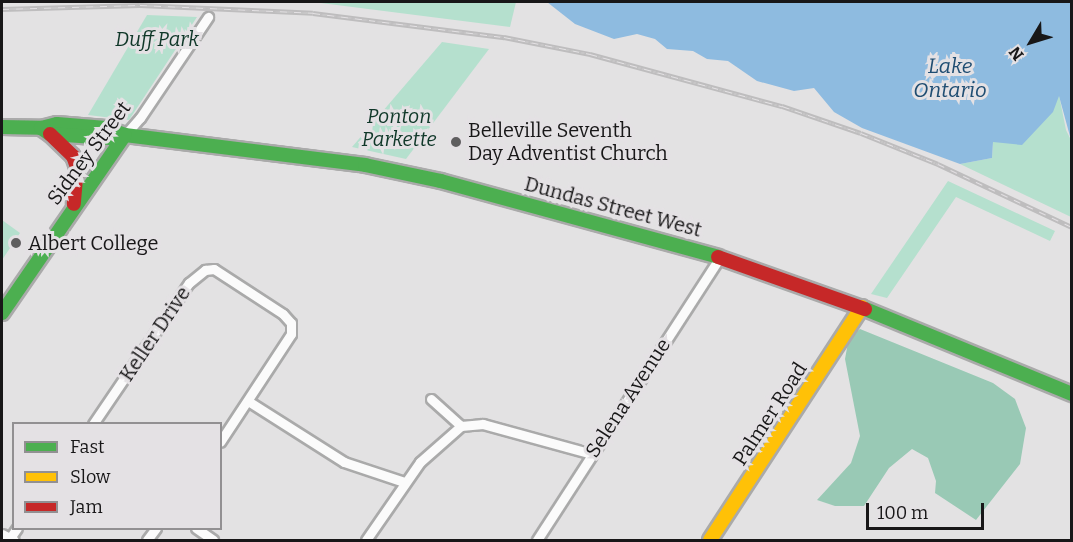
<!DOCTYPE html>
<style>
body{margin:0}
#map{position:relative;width:1073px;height:542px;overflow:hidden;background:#e3e2e3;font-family:Bitter,serif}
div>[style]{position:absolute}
.green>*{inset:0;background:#b5e0ce}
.forest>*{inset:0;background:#99c9b5}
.water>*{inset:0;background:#8ebbe0}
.roads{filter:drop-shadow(2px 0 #aaa) drop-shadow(-2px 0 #aaa) drop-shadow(0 2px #aaa) drop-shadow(0 -2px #aaa)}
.street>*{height:9px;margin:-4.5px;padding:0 4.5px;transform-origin:4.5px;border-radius:4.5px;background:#fbfbfb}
.fast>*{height:14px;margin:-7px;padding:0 7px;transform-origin:7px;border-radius:7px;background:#4caf50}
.slow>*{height:14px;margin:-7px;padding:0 7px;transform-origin:7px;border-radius:7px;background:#ffc107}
.jam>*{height:14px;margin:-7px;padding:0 7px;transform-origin:7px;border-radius:7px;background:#c62828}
.rail>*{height:4.5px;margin-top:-2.25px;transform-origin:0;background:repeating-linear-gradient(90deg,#e4e1e4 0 7px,#bebdbe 0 14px);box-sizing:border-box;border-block:2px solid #bebdbe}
.dots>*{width:16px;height:16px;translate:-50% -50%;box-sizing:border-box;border:3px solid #e4e1e4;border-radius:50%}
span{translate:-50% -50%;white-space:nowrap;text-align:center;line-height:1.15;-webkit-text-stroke:6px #e4e1e4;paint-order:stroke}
.park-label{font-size:20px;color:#0f3728;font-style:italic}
.poi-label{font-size:20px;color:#181718}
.left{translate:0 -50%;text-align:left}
.street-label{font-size:20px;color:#181718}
.water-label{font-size:21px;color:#1f4d72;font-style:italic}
.frame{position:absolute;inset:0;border:3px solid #181718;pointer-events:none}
.legend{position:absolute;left:12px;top:422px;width:210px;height:108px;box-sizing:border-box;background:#e4e1e4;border:2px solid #929092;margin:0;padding:8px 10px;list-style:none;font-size:18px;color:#181718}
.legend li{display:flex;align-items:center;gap:12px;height:30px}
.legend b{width:30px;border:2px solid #929092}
.north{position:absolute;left:1001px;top:12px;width:60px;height:60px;-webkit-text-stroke:4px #e4e1e4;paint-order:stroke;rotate:232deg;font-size:16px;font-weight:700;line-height:24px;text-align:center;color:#181718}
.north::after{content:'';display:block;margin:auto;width:21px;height:27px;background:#181718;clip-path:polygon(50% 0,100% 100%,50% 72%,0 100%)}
.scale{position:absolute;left:866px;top:503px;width:118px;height:27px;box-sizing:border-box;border:3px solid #181718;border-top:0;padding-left:8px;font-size:18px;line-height:21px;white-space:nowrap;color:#181718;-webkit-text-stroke:4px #e4e1e4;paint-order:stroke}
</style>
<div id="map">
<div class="green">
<i style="clip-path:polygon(313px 2px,516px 2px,510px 27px)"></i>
<i style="clip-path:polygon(147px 15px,197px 17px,129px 120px,88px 115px)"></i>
<i style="clip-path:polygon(442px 42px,489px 49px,406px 159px,352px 147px)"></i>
<i style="clip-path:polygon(1059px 95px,1066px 130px,1071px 140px,1071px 217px,960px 164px,992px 158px,993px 142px)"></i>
<i style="clip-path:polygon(948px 181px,1055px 231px,1050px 241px,956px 197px,887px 298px,871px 294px)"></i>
<i style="clip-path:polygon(2px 220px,20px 233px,2px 260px)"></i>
</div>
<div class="forest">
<i style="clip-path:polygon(860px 329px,993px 383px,1015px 399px,1026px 428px,1020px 464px,976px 520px,935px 493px,936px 481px,928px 458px,912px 449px,889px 468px,864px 506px,835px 506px,817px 500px,851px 463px,860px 436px,845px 359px,849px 337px)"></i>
</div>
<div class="water">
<i style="clip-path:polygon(547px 2px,1071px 2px,1071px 140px,1059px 96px,1053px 112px,1022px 145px,993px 142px,992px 158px,960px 164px,862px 128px,834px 112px,814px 88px,794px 91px,757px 81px,728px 61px,707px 59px,693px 51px,667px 49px,655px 39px,637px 34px,614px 39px,575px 24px)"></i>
</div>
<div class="roads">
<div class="street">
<i style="left:125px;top:135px;width:23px;rotate:-49deg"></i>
<i style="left:140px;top:118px;width:122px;rotate:-56deg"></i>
<i style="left:431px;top:399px;width:40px;rotate:42deg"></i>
<i style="left:248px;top:401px;width:114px;rotate:32.4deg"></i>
<i style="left:344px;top:462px;width:63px;rotate:18.4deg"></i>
<i style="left:93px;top:424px;width:171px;rotate:-55.8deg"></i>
<i style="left:189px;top:283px;width:21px;rotate:-39deg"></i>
<i style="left:205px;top:270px;width:9px;rotate:-6deg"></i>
<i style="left:214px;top:269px;width:82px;rotate:33.1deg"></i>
<i style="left:283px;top:314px;width:12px;rotate:48deg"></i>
<i style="left:291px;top:323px;width:11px;rotate:90deg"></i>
<i style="left:291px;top:334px;width:129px;rotate:123.3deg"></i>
<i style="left:196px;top:528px;width:21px;rotate:35deg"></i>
<i style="left:2px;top:534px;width:13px;rotate:27deg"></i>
<i style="left:10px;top:538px;width:12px;rotate:-55deg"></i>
<i style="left:147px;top:540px;width:15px;rotate:-53deg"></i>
<i style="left:366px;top:540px;width:95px;rotate:-55.3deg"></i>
<i style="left:420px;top:462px;width:55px;rotate:-41.3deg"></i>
<i style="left:461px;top:426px;width:22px;rotate:-5deg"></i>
<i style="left:483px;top:424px;width:113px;rotate:15.4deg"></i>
<i style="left:537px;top:540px;width:337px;rotate:-57.1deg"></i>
</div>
<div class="fast">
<i style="left:2px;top:127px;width:39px;rotate:1deg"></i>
<i style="left:41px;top:128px;width:16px;rotate:-14deg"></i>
<i style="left:57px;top:124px;width:49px;rotate:4.7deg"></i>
<i style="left:106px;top:128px;width:20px;rotate:20deg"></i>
<i style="left:125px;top:135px;width:242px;rotate:7.1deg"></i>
<i style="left:365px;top:165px;width:78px;rotate:11.9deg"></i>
<i style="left:441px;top:181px;width:287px;rotate:15.3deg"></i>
<i style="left:41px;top:128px;width:11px;rotate:34deg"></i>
<i style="left:50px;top:134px;width:60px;rotate:3.8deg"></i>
<i style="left:865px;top:309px;width:224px;rotate:22.3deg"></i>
<i style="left:2px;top:313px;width:216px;rotate:-55.4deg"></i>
</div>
<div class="slow">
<i style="left:710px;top:540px;width:278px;rotate:-56.9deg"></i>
</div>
<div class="jam">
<i style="left:50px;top:134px;width:32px;rotate:44deg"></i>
<i style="left:73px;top:156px;width:12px;rotate:70deg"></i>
<i style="left:77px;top:167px;width:37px;rotate:95deg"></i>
<i style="left:718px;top:257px;width:156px;rotate:19.5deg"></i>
</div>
</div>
<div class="rail">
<i style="left:2px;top:9px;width:138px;rotate:-1.7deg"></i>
<i style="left:140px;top:5px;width:173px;rotate:2.6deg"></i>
<i style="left:313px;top:13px;width:193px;rotate:7.2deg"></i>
<i style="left:504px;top:37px;width:88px;rotate:11.2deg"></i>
<i style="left:590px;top:54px;width:199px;rotate:15.2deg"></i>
<i style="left:782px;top:106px;width:83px;rotate:18.9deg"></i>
<i style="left:861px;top:133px;width:83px;rotate:21.9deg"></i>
<i style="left:938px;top:164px;width:148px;rotate:25.2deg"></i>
</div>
<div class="dots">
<i style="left:456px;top:142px;background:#5f5e5f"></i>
<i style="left:16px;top:243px;background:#5f5e5f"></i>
</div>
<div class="park-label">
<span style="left:157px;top:39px">Duff Park</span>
<span style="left:399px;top:128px">Ponton<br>Parkette</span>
</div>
<div class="poi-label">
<span class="left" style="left:468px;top:142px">Belleville Seventh<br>Day Adventist Church</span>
<span class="left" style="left:28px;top:243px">Albert College</span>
</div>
<div class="street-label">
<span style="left:89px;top:153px;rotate:-53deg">Sidney Street</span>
<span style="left:613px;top:207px;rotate:15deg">Dundas Street West</span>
<span style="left:155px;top:334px;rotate:-56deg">Keller Drive</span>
<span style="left:628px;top:398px;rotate:-57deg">Selena Avenue</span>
<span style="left:770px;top:414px;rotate:-57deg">Palmer Road</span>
</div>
<div class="water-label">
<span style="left:950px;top:78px">Lake<br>Ontario</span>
</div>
<div class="frame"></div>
<ul class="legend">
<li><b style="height:8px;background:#4caf50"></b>Fast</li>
<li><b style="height:8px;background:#ffc107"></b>Slow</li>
<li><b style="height:8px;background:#c62828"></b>Jam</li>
</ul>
<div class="north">N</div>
<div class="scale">100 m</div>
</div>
